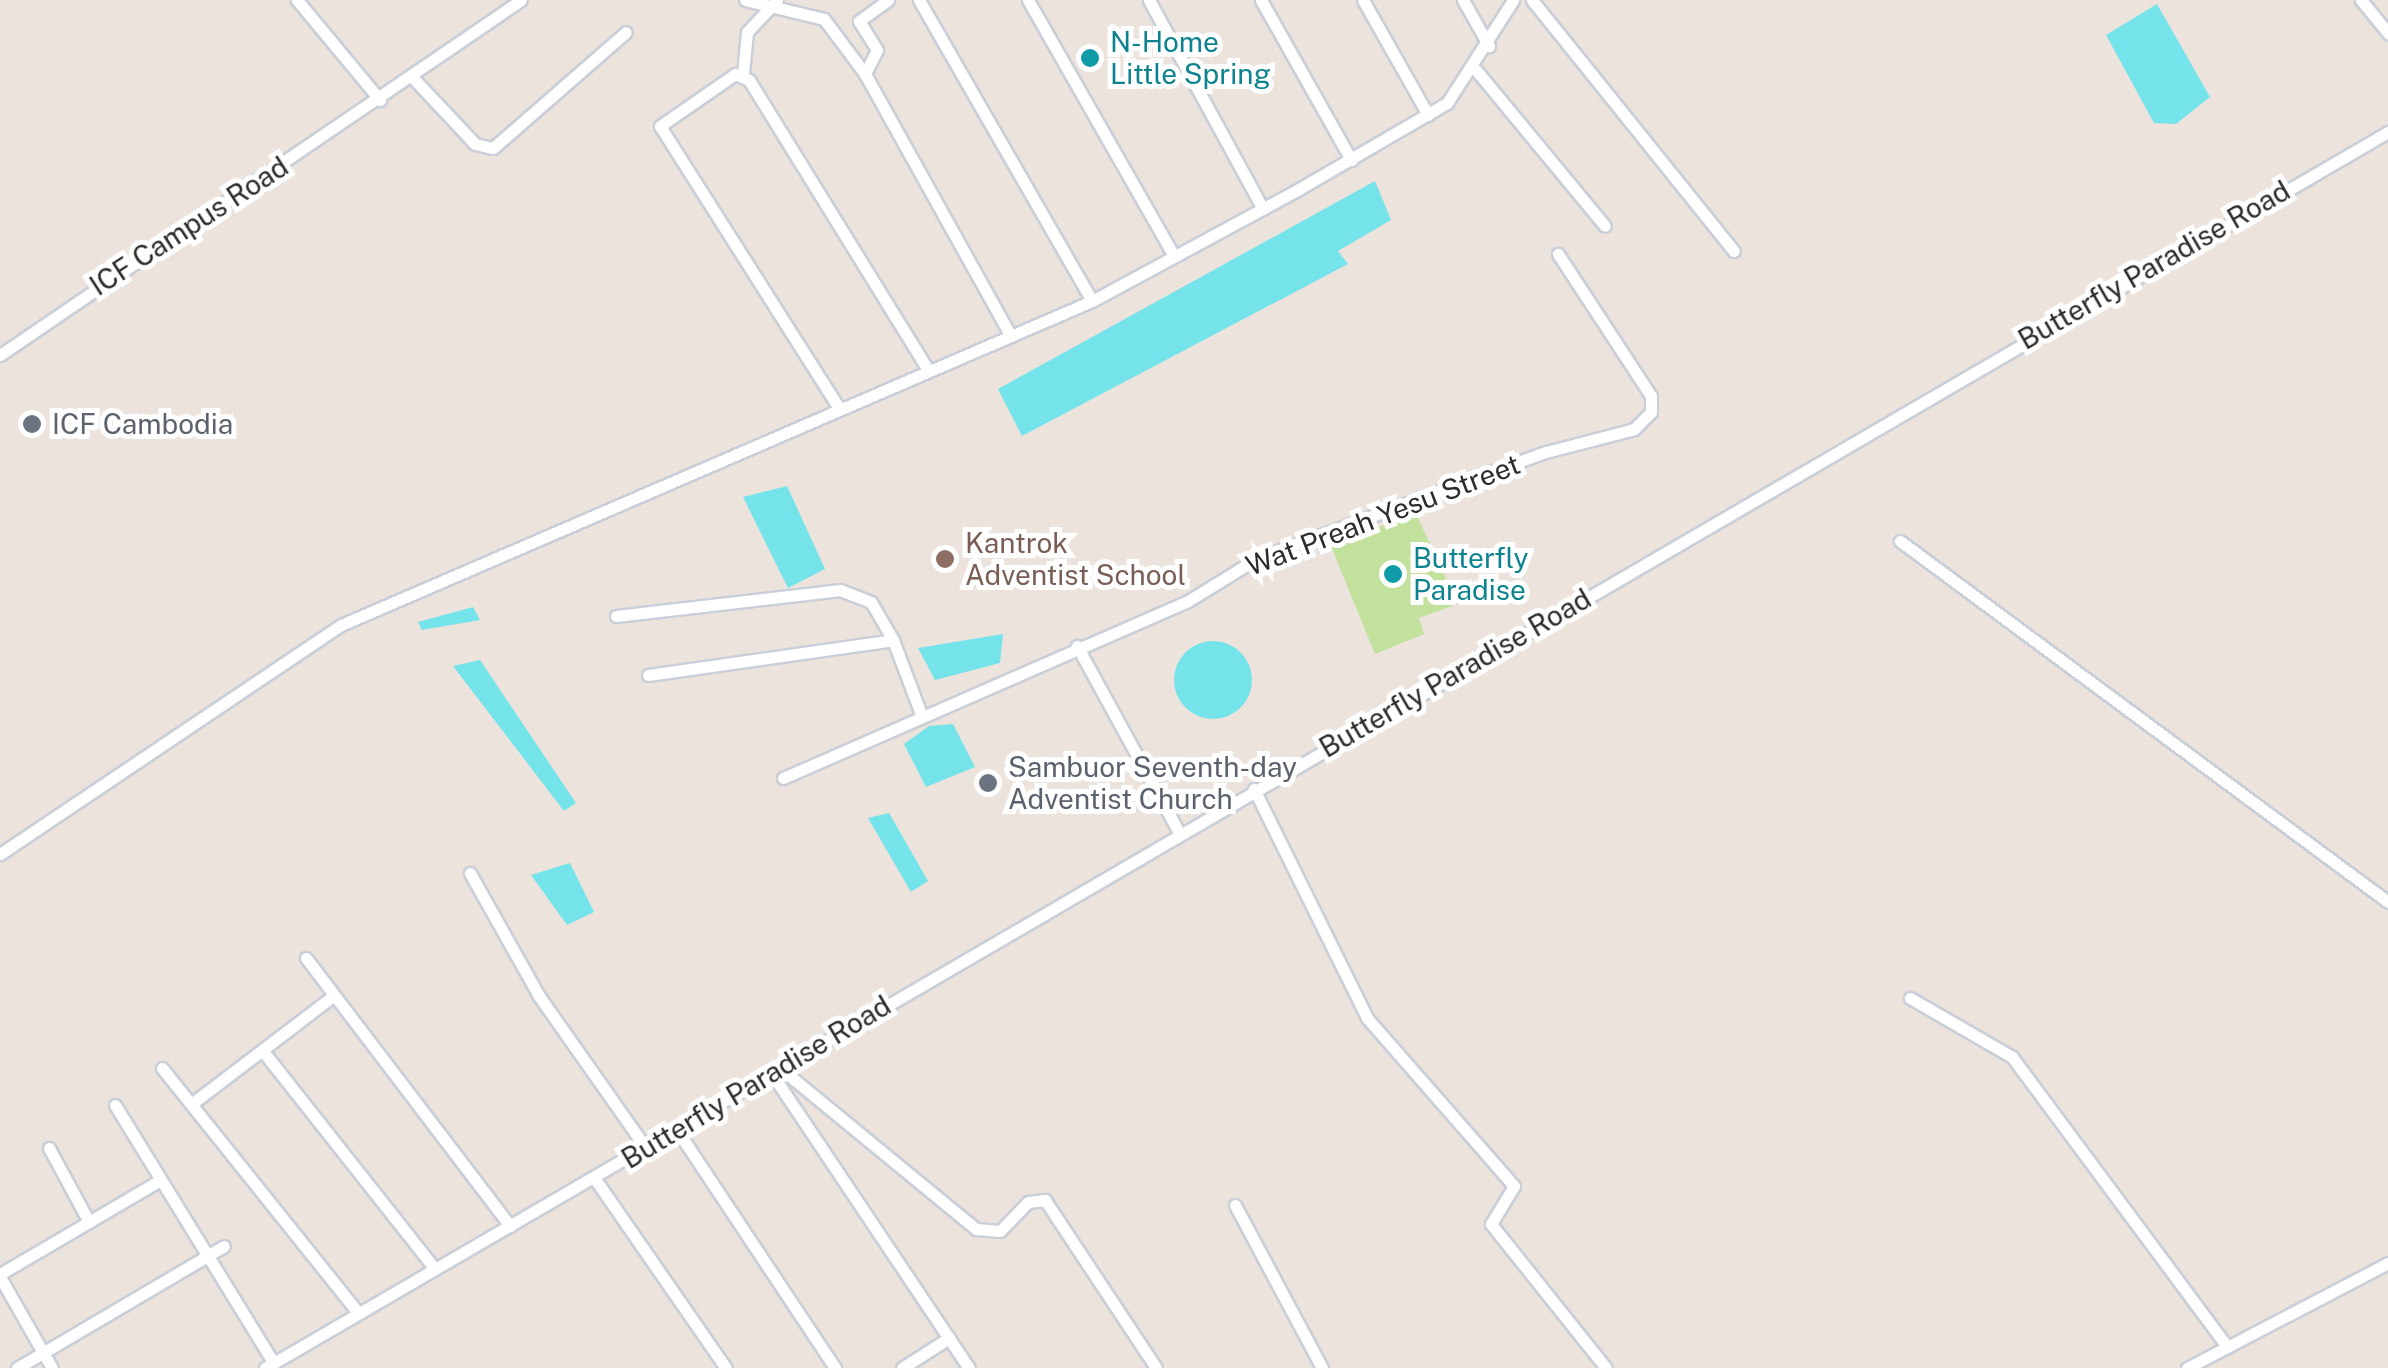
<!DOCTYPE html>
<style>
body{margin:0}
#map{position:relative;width:2388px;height:1368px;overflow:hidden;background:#ece3dd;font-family:"Public Sans",sans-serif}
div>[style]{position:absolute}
.green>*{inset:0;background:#c2e19c}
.water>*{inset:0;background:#74e3ea}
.round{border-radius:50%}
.roads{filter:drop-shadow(2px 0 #c9cfd8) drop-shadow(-2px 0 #c9cfd8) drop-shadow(0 2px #c9cfd8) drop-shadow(0 -2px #c9cfd8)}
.minor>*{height:11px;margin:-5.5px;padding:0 5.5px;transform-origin:5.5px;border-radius:5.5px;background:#fff}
.dots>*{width:28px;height:28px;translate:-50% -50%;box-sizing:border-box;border:5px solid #fff;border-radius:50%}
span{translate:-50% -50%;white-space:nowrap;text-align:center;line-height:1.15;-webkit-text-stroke:10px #fff;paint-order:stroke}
.culture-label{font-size:28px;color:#0d838f}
.left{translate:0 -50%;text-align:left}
.street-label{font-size:28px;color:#2b2b2b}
.worship-label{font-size:28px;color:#5b616d}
.education-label{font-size:28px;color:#785e54}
</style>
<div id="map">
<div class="green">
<i style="clip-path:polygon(1416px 514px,1458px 604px,1419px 618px,1424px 634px,1375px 654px,1330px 544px)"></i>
</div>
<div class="water">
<i style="clip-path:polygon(2157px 4px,2210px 97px,2176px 124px,2154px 123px,2106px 35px)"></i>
<i style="clip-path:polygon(1375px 181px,1391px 220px,1338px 251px,1348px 264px,1022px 436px,998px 389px)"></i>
<i style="clip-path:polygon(787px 486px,825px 569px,788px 588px,743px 497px)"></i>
<i style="clip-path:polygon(473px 607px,480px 620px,422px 630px,418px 622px)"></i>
<i style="clip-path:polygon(1003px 634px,1000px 663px,935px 680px,918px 648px)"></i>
<i class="round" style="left:1174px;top:641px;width:78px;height:78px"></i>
<i style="clip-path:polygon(480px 660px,576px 803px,564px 811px,453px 666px)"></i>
<i style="clip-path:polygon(953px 724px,975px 767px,926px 787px,904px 744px,929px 726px)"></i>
<i style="clip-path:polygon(889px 813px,928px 881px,911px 892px,868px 818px)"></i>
<i style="clip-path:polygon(570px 863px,594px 912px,567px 925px,531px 875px)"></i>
</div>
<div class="roads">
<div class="minor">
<i style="left:297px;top:0;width:130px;rotate:50.3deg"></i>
<i style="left:745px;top:0;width:81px;rotate:13.5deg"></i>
<i style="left:824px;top:19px;width:69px;rotate:53.3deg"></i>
<i style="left:888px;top:0;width:36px;rotate:144deg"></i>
<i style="left:859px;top:21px;width:34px;rotate:58deg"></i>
<i style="left:877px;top:50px;width:27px;rotate:117deg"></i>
<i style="left:865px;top:74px;width:300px;rotate:60.9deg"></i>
<i style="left:919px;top:0;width:347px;rotate:60.1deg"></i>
<i style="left:1028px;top:0;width:295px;rotate:60.3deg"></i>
<i style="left:1149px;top:0;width:238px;rotate:61.4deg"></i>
<i style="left:1261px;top:0;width:184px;rotate:60.6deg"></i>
<i style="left:1363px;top:0;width:132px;rotate:60.5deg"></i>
<i style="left:1463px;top:0;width:53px;rotate:60.5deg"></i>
<i style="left:1532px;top:0;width:322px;rotate:51.2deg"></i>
<i style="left:2361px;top:0;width:43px;rotate:50.7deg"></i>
<i style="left:1476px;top:70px;width:202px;rotate:50.4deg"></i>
<i style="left:743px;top:74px;width:42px;rotate:-84.6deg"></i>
<i style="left:747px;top:32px;width:44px;rotate:-46.8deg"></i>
<i style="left:414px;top:79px;width:89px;rotate:46.8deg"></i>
<i style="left:475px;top:144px;width:18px;rotate:13deg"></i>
<i style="left:493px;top:148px;width:176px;rotate:-41.1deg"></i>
<i style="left:0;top:355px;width:630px;rotate:-34.27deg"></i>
<i style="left:837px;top:405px;width:330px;rotate:-122.4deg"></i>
<i style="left:660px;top:126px;width:91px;rotate:-34.7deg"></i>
<i style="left:735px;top:74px;width:15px;rotate:23deg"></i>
<i style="left:749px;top:80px;width:341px;rotate:58.3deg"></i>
<i style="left:1900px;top:541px;width:607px;rotate:36.49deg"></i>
<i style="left:616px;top:616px;width:226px;rotate:-6.6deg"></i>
<i style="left:840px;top:590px;width:33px;rotate:21deg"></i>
<i style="left:871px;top:602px;width:44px;rotate:59.9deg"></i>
<i style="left:1077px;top:646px;width:214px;rotate:61.3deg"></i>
<i style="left:648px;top:675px;width:247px;rotate:-8.1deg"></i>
<i style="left:893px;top:640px;width:79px;rotate:69.3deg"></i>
<i style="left:783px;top:778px;width:442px;rotate:-23.6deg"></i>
<i style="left:1188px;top:601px;width:80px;rotate:-31.7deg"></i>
<i style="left:1256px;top:559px;width:309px;rotate:-20.3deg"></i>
<i style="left:1546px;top:452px;width:91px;rotate:-14.6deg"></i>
<i style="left:1634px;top:429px;width:24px;rotate:-45deg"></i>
<i style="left:1651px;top:412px;width:16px;rotate:-90deg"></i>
<i style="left:1651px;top:396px;width:170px;rotate:-123.2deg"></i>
<i style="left:1254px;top:789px;width:255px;rotate:63.7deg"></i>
<i style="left:1367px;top:1018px;width:223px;rotate:48.8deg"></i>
<i style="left:1514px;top:1186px;width:44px;rotate:121.2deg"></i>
<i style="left:1491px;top:1224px;width:184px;rotate:51.4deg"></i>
<i style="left:0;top:854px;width:411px;rotate:-33.9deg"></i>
<i style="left:341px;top:625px;width:818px;rotate:-23.34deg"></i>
<i style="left:1092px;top:301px;width:235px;rotate:-28.4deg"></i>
<i style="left:1299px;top:189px;width:171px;rotate:-30.2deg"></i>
<i style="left:1447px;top:103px;width:122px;rotate:-57.3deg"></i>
<i style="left:470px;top:873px;width:141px;rotate:60.7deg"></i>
<i style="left:539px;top:996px;width:186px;rotate:54.9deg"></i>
<i style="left:306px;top:958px;width:337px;rotate:52.7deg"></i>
<i style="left:1910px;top:998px;width:118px;rotate:30deg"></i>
<i style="left:2012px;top:1057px;width:361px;rotate:53.4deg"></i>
<i style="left:262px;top:1050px;width:278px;rotate:51.7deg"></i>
<i style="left:162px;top:1068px;width:314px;rotate:51.3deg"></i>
<i style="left:780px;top:1068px;width:254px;rotate:39.4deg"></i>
<i style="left:976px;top:1229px;width:24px;rotate:5deg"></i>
<i style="left:1000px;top:1231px;width:40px;rotate:-46deg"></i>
<i style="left:1028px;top:1202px;width:17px;rotate:-7deg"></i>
<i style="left:1045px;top:1200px;width:201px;rotate:56.5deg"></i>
<i style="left:772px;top:1074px;width:354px;rotate:56.2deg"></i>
<i style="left:194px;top:1102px;width:175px;rotate:-37.3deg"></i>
<i style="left:115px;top:1105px;width:303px;rotate:58.4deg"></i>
<i style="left:677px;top:1130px;width:286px;rotate:56.4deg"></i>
<i style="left:49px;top:1148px;width:84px;rotate:61.6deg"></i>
<i style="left:595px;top:1179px;width:230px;rotate:55.3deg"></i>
<i style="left:1235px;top:1205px;width:185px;rotate:61.9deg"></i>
<i style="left:0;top:1274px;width:180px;rotate:-30.4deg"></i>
<i style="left:0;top:1277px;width:105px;rotate:60.3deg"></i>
<i style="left:17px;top:1368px;width:240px;rotate:-30.5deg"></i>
<i style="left:265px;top:1368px;width:2457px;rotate:-30.21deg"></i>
<i style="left:902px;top:1368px;width:56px;rotate:-32.6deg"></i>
<i style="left:2187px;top:1368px;width:227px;rotate:-27.6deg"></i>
</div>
</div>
<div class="dots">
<i style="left:1090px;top:58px;background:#0f9aa8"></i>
<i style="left:32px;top:424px;background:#6b7280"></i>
<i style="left:945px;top:559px;background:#8d6e63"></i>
<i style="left:1393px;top:574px;background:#0f9aa8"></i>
<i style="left:988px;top:783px;background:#6b7280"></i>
</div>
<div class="culture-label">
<span class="left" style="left:1110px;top:58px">N-Home<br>Little Spring</span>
<span class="left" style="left:1413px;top:574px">Butterfly<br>Paradise</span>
</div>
<div class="street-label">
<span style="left:189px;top:226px;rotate:-33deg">ICF Campus Road</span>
<span style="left:2154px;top:265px;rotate:-30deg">Butterfly Paradise Road</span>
<span style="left:1383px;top:515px;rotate:-21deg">Wat Preah Yesu Street</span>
<span style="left:1455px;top:673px;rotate:-30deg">Butterfly Paradise Road</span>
<span style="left:756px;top:1082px;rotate:-31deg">Butterfly Paradise Road</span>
</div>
<div class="worship-label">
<span class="left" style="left:52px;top:424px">ICF Cambodia</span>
<span class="left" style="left:1008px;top:783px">Sambuor Seventh-day<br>Adventist Church</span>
</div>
<div class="education-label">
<span class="left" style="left:965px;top:559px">Kantrok<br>Adventist School</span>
</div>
</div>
